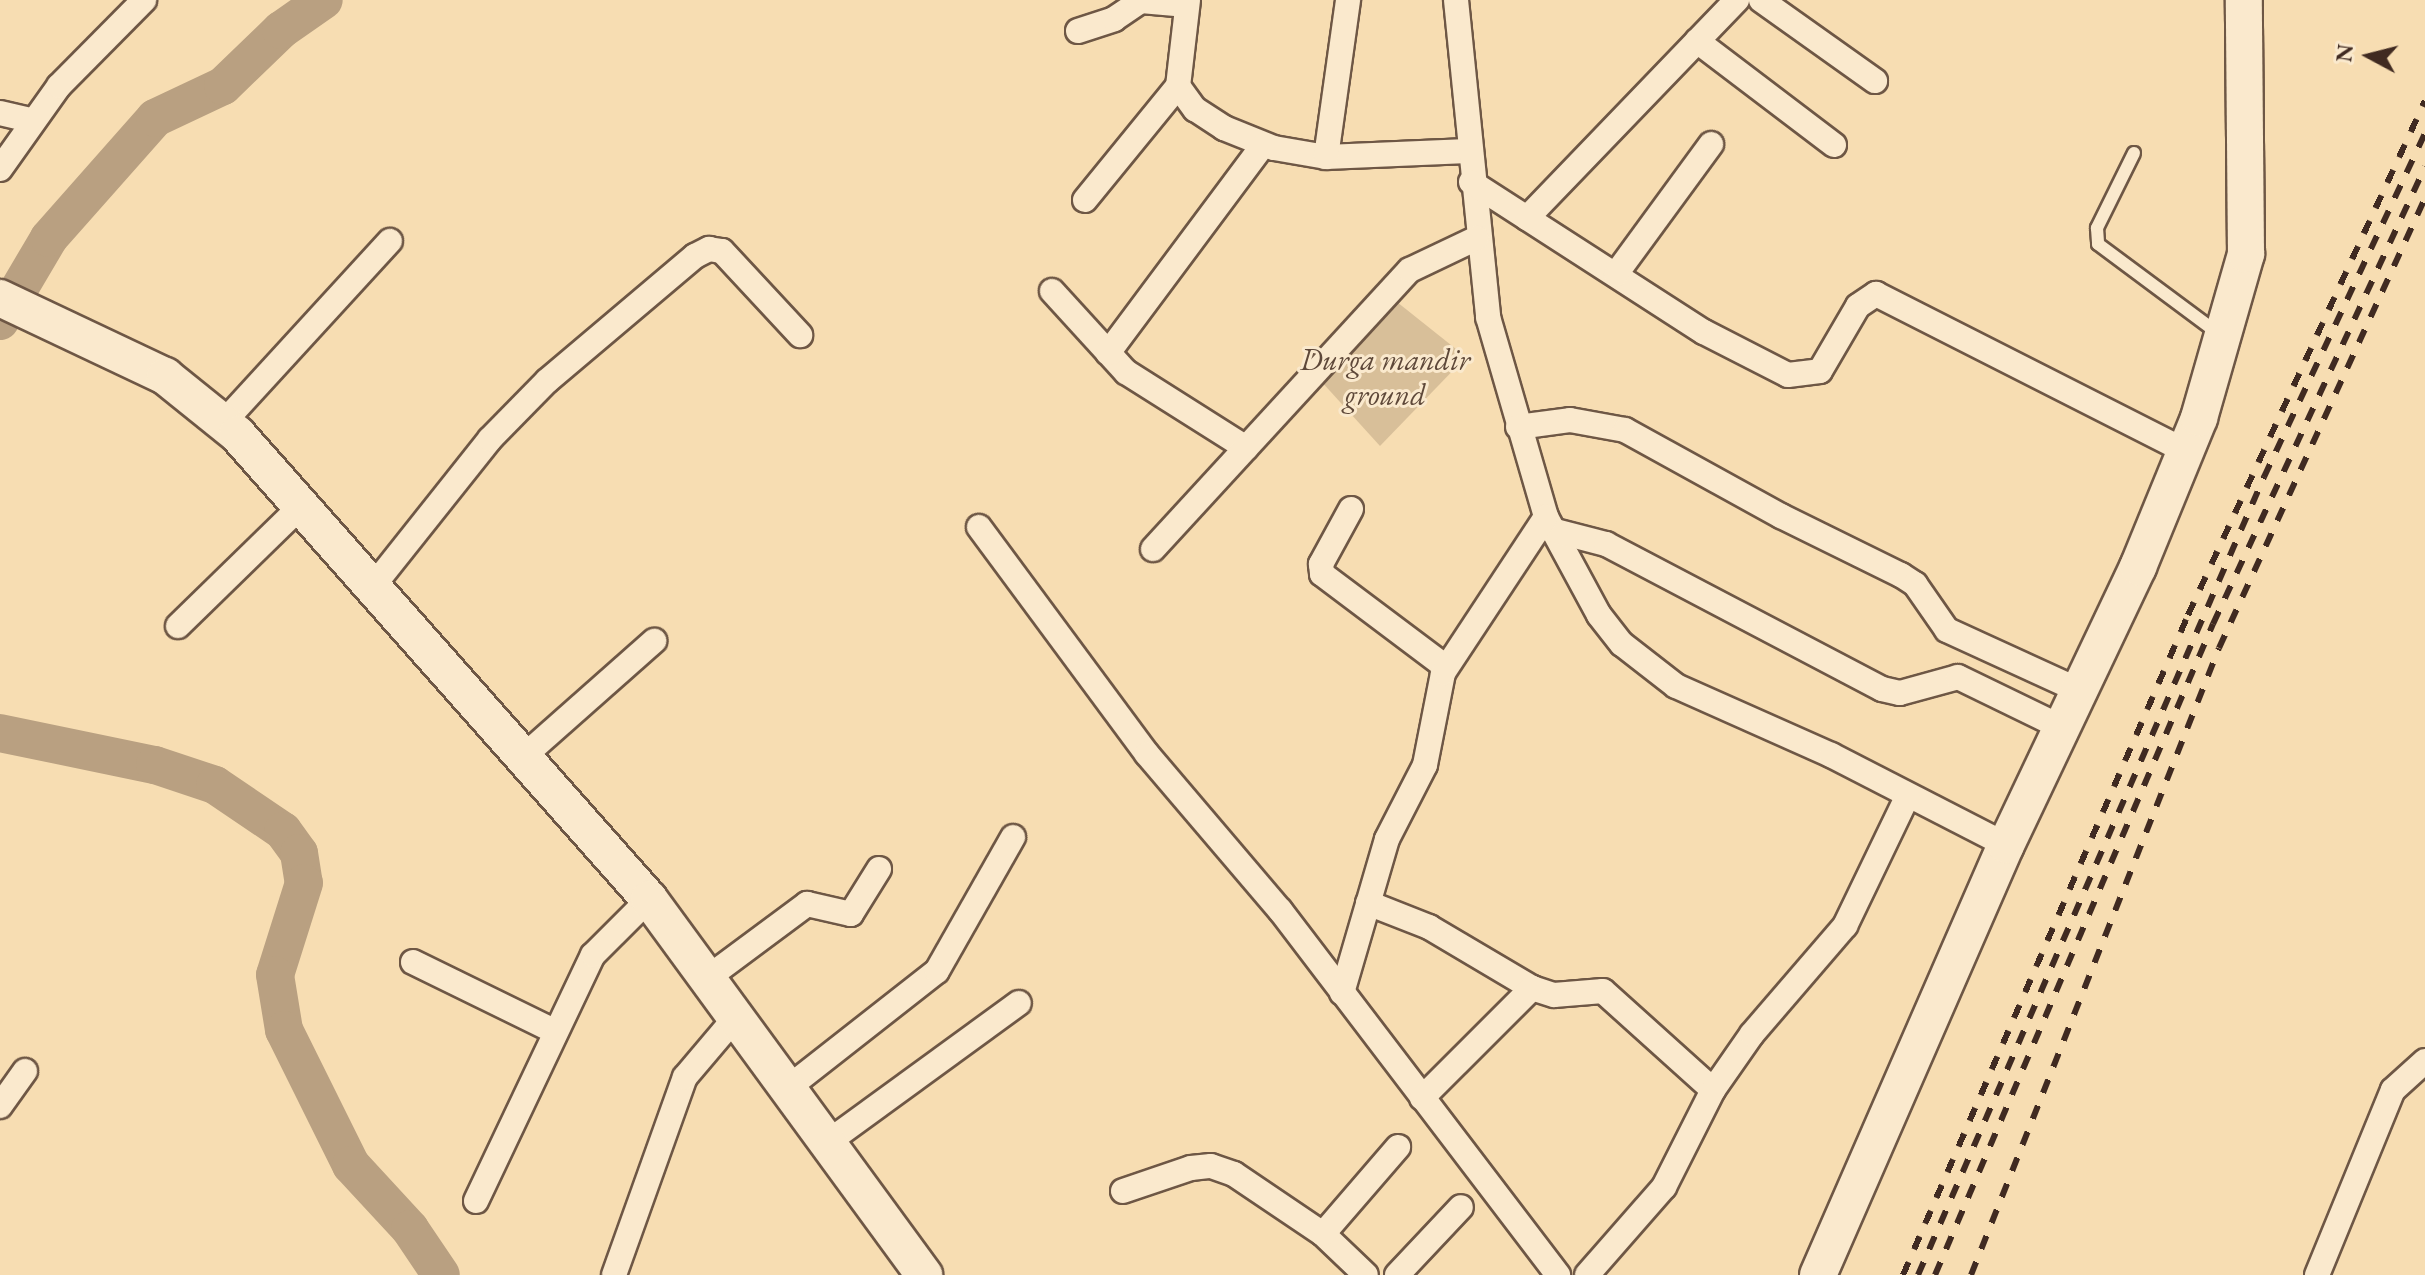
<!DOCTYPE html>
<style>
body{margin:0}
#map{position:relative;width:2425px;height:1275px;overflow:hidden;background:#f7ddb2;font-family:"EB Garamond",serif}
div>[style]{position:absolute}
.green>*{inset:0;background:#d8bf99}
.river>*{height:38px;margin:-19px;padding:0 19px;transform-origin:19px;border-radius:19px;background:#b9a081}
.roads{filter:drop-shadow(2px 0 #6e5745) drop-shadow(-2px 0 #6e5745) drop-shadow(0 2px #6e5745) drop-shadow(0 -2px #6e5745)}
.lane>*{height:12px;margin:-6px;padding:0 6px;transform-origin:6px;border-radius:6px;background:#fae9cd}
.street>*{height:24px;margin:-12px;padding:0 12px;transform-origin:12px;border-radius:12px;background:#fae9cd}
.secondary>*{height:36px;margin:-18px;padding:0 18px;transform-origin:18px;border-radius:18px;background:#fae9cd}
.rail>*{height:6px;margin-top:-3px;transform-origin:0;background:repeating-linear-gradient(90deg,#402a21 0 14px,transparent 0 28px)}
span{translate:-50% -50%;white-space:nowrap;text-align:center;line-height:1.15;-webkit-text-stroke:6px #fae9cd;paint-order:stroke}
.park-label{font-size:30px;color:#5e4839;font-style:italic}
.north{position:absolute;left:2329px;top:16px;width:80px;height:80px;-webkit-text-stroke:6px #fae9cd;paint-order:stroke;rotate:277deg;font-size:22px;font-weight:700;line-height:32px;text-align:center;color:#402a21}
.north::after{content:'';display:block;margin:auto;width:28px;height:36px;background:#402a21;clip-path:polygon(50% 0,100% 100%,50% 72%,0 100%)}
</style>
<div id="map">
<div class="green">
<i style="clip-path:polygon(1397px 302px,1466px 357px,1380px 446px,1320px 380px)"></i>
</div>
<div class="river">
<i style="left:0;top:321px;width:96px;rotate:-59.4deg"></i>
<i style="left:49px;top:238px;width:160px;rotate:-48.5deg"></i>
<i style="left:155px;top:118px;width:75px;rotate:-25.2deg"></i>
<i style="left:223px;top:86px;width:81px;rotate:-44deg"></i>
<i style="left:281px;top:30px;width:52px;rotate:-34.9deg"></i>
<i style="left:0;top:733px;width:158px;rotate:11.7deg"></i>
<i style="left:155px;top:765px;width:63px;rotate:18.4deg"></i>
<i style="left:215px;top:785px;width:82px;rotate:34.1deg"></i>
<i style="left:283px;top:831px;width:27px;rotate:54deg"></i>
<i style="left:299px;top:853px;width:30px;rotate:81deg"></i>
<i style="left:304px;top:883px;width:96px;rotate:107.5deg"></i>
<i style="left:275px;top:975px;width:56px;rotate:80.7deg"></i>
<i style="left:284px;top:1030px;width:151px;rotate:63.6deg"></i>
<i style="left:351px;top:1165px;width:87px;rotate:47.3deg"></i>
<i style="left:410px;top:1229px;width:55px;rotate:56deg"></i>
</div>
<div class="roads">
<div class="lane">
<i style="left:2134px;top:153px;width:84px;rotate:116.3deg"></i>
<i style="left:2097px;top:228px;width:16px;rotate:86deg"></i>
<i style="left:2098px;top:244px;width:149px;rotate:36.6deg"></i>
</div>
<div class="street">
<i style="left:1188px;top:0;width:87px;rotate:96.6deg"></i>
<i style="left:1178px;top:86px;width:29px;rotate:54deg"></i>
<i style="left:1195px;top:109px;width:35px;rotate:33deg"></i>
<i style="left:1224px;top:128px;width:54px;rotate:21.8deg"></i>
<i style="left:1274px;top:148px;width:53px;rotate:9.8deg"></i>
<i style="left:1326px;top:157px;width:142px;rotate:-2.4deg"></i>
<i style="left:1456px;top:0;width:319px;rotate:84.2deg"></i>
<i style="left:1488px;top:317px;width:208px;rotate:73.8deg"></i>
<i style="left:1546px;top:517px;width:111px;rotate:61.6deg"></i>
<i style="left:1599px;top:615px;width:37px;rotate:52deg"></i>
<i style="left:1622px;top:644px;width:68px;rotate:37.9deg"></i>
<i style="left:1676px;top:686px;width:170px;rotate:24deg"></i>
<i style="left:1831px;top:755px;width:197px;rotate:27.2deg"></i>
<i style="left:1761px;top:0;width:140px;rotate:35.4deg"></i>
<i style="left:1078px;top:31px;width:38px;rotate:-18deg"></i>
<i style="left:1114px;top:19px;width:32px;rotate:-34deg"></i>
<i style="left:1141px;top:1px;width:46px;rotate:5deg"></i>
<i style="left:1697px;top:41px;width:172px;rotate:37.2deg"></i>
<i style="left:0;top:113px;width:32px;rotate:13deg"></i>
<i style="left:1326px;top:157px;width:159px;rotate:-82deg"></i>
<i style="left:0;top:169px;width:102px;rotate:-54.6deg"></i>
<i style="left:59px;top:86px;width:121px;rotate:-45.3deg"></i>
<i style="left:1471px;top:182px;width:277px;rotate:32.8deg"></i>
<i style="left:1704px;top:332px;width:94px;rotate:27.1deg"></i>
<i style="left:1788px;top:375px;width:32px;rotate:-7deg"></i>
<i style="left:1820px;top:371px;width:75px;rotate:-59.7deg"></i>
<i style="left:1858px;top:306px;width:22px;rotate:-34deg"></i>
<i style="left:1876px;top:294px;width:347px;rotate:26.9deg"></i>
<i style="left:1085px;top:200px;width:147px;rotate:-50.8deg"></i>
<i style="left:1527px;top:218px;width:303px;rotate:-46.1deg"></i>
<i style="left:1616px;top:274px;width:161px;rotate:-53.8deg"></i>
<i style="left:1052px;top:291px;width:110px;rotate:47.6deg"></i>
<i style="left:1126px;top:372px;width:142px;rotate:32.3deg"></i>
<i style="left:1108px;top:353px;width:259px;rotate:-53.3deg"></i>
<i style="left:223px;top:423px;width:247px;rotate:-47.5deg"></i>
<i style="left:1518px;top:427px;width:52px;rotate:-7.7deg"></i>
<i style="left:1570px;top:420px;width:56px;rotate:10.3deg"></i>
<i style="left:1625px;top:430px;width:178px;rotate:28.9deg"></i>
<i style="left:1781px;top:516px;width:134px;rotate:26.2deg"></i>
<i style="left:1901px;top:575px;width:17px;rotate:33deg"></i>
<i style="left:1915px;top:584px;width:56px;rotate:55.2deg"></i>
<i style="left:1947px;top:630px;width:146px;rotate:24.6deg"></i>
<i style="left:1351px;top:509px;width:63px;rotate:118.6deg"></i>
<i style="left:1321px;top:564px;width:10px;rotate:84deg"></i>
<i style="left:1322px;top:574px;width:155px;rotate:36.9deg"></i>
<i style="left:979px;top:527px;width:282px;rotate:53.5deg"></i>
<i style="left:1147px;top:754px;width:205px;rotate:49.6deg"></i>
<i style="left:1280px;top:910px;width:459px;rotate:52.7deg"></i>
<i style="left:1552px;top:530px;width:56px;rotate:14.5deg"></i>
<i style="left:1606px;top:544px;width:312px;rotate:27.7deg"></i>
<i style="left:1882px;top:689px;width:18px;rotate:13deg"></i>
<i style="left:1900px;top:693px;width:60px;rotate:-15.4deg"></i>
<i style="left:1958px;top:677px;width:117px;rotate:25.9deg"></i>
<i style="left:1153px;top:549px;width:379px;rotate:-47.4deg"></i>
<i style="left:1410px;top:270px;width:74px;rotate:-25.5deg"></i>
<i style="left:374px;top:585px;width:186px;rotate:-51.5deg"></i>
<i style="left:490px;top:439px;width:81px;rotate:-45.5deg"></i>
<i style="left:547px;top:381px;width:194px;rotate:-40.2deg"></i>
<i style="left:695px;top:256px;width:16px;rotate:-27deg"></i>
<i style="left:709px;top:249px;width:13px;rotate:9deg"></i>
<i style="left:722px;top:251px;width:115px;rotate:47.1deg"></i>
<i style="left:178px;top:626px;width:173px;rotate:-44.3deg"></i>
<i style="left:524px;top:756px;width:174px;rotate:-41.5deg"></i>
<i style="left:1368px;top:903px;width:66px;rotate:21.5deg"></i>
<i style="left:1429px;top:927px;width:120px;rotate:30.6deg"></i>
<i style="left:1532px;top:988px;width:23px;rotate:18deg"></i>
<i style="left:1554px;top:995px;width:49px;rotate:-4.7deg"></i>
<i style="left:1603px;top:991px;width:148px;rotate:42deg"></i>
<i style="left:413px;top:962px;width:157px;rotate:26.1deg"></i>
<i style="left:706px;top:979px;width:126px;rotate:-36.6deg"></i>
<i style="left:807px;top:904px;width:45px;rotate:12.8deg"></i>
<i style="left:851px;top:914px;width:53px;rotate:-58.1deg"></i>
<i style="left:1342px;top:993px;width:160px;rotate:-73.7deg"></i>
<i style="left:1387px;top:839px;width:83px;rotate:-62.8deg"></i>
<i style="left:1425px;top:765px;width:94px;rotate:-78.9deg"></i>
<i style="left:1443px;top:673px;width:187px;rotate:-56.6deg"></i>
<i style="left:784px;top:1091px;width:194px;rotate:-38.1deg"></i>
<i style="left:937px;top:971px;width:154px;rotate:-60.4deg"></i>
<i style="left:1422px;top:1098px;width:156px;rotate:-45deg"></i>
<i style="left:0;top:1106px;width:43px;rotate:-54.5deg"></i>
<i style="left:824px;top:1145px;width:241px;rotate:-36.1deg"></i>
<i style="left:1123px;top:1191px;width:72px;rotate:-18.7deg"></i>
<i style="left:1191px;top:1168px;width:20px;rotate:-6deg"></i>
<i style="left:1211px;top:1166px;width:24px;rotate:19deg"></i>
<i style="left:1234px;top:1174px;width:107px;rotate:34deg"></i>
<i style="left:1323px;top:1234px;width:59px;rotate:43.6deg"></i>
<i style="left:476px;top:1201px;width:272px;rotate:-64.6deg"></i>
<i style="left:593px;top:955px;width:79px;rotate:-45deg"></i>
<i style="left:1323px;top:1234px;width:115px;rotate:-49.2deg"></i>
<i style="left:614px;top:1275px;width:210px;rotate:-70.3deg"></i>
<i style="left:685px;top:1077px;width:77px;rotate:-49.7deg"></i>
<i style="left:1397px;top:1275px;width:93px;rotate:-46.7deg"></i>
<i style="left:1587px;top:1275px;width:117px;rotate:-48.8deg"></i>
<i style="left:1664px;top:1187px;width:109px;rotate:-63.2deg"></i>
<i style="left:1713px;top:1090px;width:68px;rotate:-55.1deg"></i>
<i style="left:1752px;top:1034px;width:143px;rotate:-49.3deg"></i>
<i style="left:1845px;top:926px;width:145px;rotate:-64.3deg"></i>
<i style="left:2317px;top:1275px;width:200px;rotate:-67.7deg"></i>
<i style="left:2393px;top:1090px;width:43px;rotate:-42.2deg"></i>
</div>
<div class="secondary">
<i style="left:0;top:298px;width:183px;rotate:25.3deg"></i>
<i style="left:165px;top:376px;width:92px;rotate:38.9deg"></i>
<i style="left:237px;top:434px;width:621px;rotate:48.46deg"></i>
<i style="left:649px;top:899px;width:466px;rotate:53.8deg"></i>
<i style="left:1818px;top:1275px;width:469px;rotate:-66.4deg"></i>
<i style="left:2006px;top:845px;width:308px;rotate:-64.6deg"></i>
<i style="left:2138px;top:567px;width:161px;rotate:-67.7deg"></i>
<i style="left:2199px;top:418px;width:171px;rotate:-74deg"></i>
<i style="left:2246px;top:254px;width:254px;rotate:-90.5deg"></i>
</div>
</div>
<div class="rail">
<i style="left:1903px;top:1275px;width:719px;rotate:-66.64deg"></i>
<i style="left:2188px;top:615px;width:566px;rotate:-65.25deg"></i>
<i style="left:1918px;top:1275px;width:870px;rotate:-66.56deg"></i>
<i style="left:2264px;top:477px;width:379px;rotate:-64.9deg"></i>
<i style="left:1935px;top:1275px;width:708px;rotate:-66.88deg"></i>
<i style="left:2213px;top:624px;width:504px;rotate:-65.11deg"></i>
<i style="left:1971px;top:1275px;width:674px;rotate:-68.42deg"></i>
<i style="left:2219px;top:648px;width:495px;rotate:-65.4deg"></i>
</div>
<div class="park-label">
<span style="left:1385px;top:377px">Durga mandir<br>ground</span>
</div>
<div class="north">N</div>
</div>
